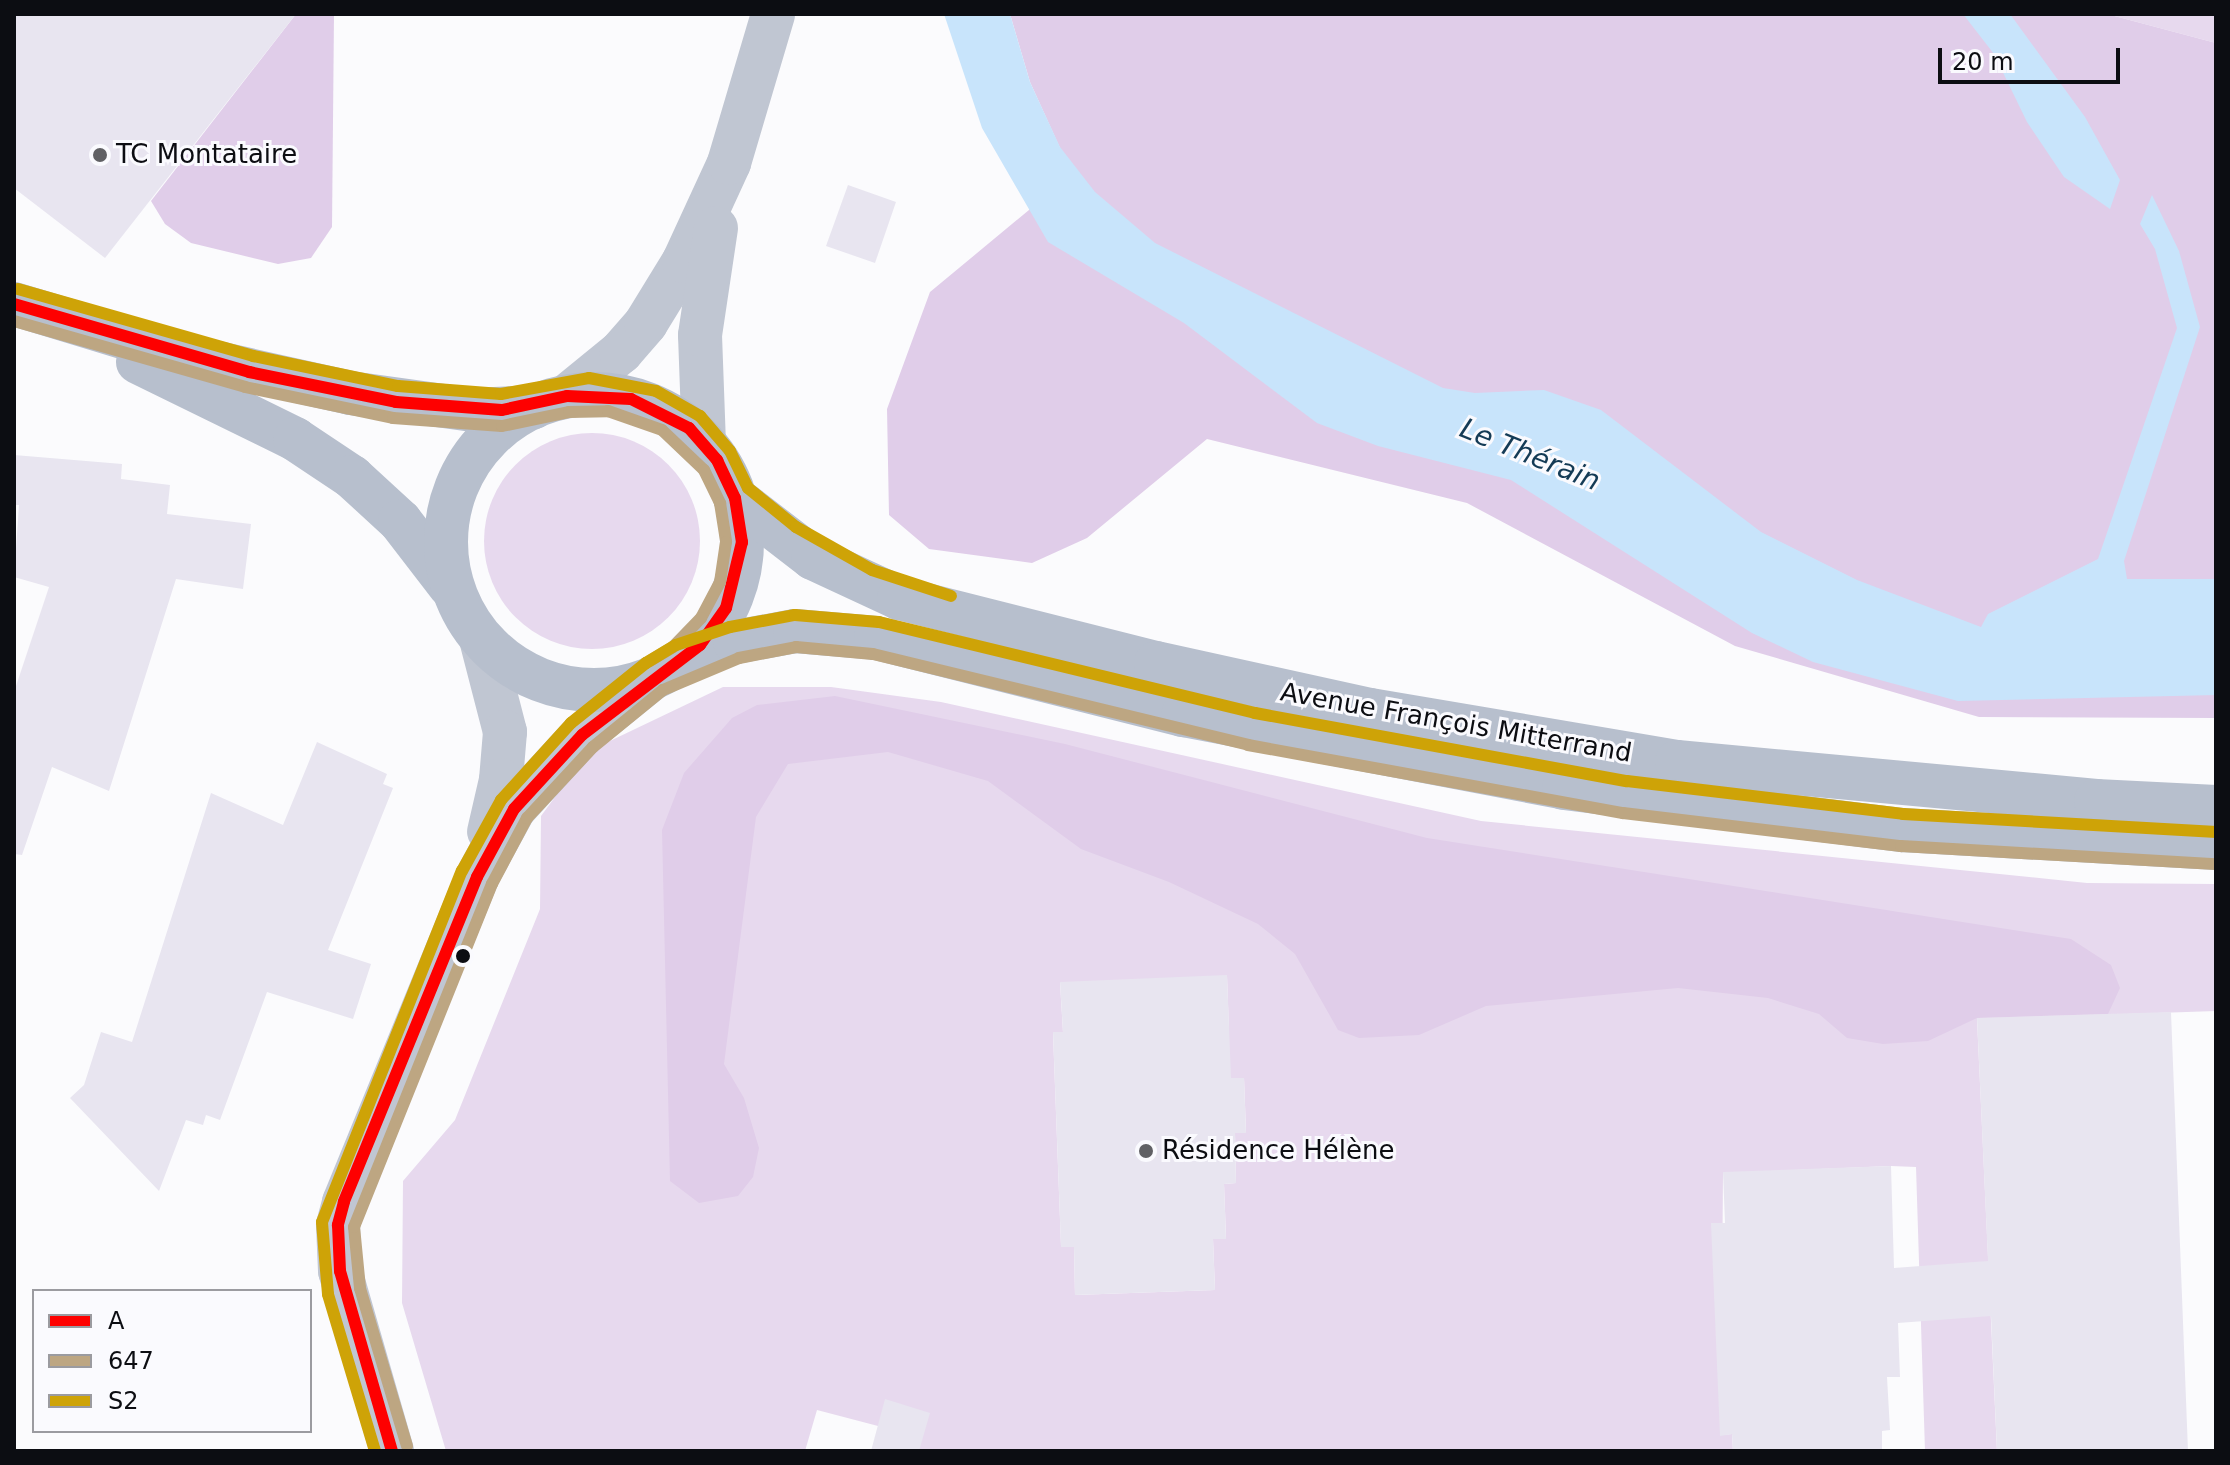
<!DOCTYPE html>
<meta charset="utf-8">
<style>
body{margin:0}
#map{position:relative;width:2230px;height:1465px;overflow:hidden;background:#fbfbfd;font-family:"DejaVu Sans",sans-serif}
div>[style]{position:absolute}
.green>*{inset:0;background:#e7d9ee}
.round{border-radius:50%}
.forest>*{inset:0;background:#e0cde9}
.water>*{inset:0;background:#c8e4fb}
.building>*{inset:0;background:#e8e5f0}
.minor>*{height:44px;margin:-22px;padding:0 22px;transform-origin:22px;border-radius:22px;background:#c0c6d2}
.major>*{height:44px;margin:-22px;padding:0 22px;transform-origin:22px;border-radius:22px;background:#b7bfcd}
.major>.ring{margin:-22px;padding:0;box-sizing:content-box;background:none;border:44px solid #b7bfcd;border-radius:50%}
.bus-1>*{height:12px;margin:-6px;padding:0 6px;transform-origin:6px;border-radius:6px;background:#fe0000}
.bus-2>*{height:12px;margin:-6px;padding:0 6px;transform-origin:6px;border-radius:6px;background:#bda682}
.bus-3>*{height:12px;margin:-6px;padding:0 6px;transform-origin:6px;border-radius:6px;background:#cea307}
.dots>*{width:22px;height:22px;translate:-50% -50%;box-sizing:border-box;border:4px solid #fafafe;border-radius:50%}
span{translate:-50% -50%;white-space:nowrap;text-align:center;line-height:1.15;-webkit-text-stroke:6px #fafafe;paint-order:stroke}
.poi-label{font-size:26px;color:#0c0d12}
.left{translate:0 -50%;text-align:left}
.street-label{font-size:26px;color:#0c0d12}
.water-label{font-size:28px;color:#143b56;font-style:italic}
.frame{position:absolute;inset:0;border:16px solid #0c0d12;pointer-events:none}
.legend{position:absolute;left:32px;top:1289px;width:280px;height:144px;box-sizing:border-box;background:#fafafe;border:2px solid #9b9ba0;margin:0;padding:10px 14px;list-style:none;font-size:24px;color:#0c0d12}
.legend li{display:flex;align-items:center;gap:16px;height:40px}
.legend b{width:40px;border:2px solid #9b9ba0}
.scale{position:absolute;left:1938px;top:48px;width:182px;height:36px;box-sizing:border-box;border:4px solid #0c0d12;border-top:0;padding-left:10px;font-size:24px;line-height:28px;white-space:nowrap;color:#0c0d12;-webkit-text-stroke:6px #fafafe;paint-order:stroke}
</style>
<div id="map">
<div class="green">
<i style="clip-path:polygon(2107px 14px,2216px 14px,2216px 43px)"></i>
<i class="round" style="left:484px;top:433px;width:216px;height:216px"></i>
<i style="clip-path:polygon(evenodd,723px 687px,831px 687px,941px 702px,1481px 821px,2087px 883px,2216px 884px,2216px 1011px,1977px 1019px,1997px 1451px,1925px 1451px,1916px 1167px,1891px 1166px,1723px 1173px,1721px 1435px,1732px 1434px,1733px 1451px,919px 1451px,878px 1426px,817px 1410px,805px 1451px,446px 1451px,402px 1303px,403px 1181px,455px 1120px,540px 909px,541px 816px,589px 751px,723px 687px,1227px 976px,1229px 1031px,1221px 1079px,1244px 1078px,1246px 1132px,1235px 1133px,1236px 1183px,1224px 1184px,1226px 1238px,1213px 1239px,1215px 1290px,1075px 1295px,1074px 1247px,1061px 1246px,1053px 1033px,1063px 1032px,1060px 983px,1227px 976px)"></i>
</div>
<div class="forest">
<i style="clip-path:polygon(296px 14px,334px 14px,332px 227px,311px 258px,278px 264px,191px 243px,165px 224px,151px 201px)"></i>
<i style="clip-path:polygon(1010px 14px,2107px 14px,2216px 43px,2216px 718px,1979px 717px,1735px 646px,1467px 503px,1207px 439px,1087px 538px,1032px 563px,929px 549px,889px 515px,887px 409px,930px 292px,1029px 210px,1060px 148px,1030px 82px)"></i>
<i style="clip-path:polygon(835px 696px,1065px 744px,1427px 838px,2071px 939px,2111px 965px,2120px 988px,2108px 1014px,1977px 1018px,1928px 1041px,1883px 1044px,1847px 1038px,1819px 1014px,1768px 998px,1678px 988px,1486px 1006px,1419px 1035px,1359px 1038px,1338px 1030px,1295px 954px,1258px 924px,1169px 882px,1081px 849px,988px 781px,888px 752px,788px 764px,756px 817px,724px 1064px,744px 1098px,759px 1148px,753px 1177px,738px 1196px,699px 1203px,670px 1181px,662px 830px,684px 773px,732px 718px,757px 705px)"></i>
</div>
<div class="water">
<i style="clip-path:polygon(944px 14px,1010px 14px,1030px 82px,1060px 147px,1095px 192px,1155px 243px,1443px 388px,1475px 393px,1544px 390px,1601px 410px,1761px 532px,1857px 580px,1981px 627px,1988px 614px,2098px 559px,2177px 328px,2155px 249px,2140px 224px,2152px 195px,2179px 251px,2200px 327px,2124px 561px,2127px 579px,2216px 579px,2216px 695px,1958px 701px,1813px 662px,1752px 633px,1511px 480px,1378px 446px,1317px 423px,1184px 323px,1048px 242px,982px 128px)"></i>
<i style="clip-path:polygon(1963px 14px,2010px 14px,2085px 117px,2120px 180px,2110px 209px,2064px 177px,2027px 122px,1994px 54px)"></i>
</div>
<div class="building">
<i style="clip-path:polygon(14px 14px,296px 14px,105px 258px,14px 188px)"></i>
<i style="clip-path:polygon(848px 185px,896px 202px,875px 263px,826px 246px)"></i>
<i style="clip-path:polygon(14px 455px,122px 464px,121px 479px,170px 485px,167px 514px,251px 524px,243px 589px,176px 579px,109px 791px,52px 767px,22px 855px,14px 854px,14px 692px,49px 587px,14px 577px,19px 505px,14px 505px)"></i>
<i style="clip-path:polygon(317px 742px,387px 774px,383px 784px,393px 788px,328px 950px,371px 964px,353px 1019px,267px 992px,220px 1120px,206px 1115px,203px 1125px,186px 1120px,159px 1191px,70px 1098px,84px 1085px,101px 1032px,132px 1042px,211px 793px,283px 825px)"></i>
<i style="clip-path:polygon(1227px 975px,1231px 1078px,1244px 1078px,1246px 1133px,1235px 1133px,1236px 1183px,1224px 1184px,1226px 1239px,1213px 1239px,1215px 1290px,1075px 1295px,1074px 1247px,1061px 1247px,1053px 1032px,1063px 1032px,1060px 982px)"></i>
<i style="clip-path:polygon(2171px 1012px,2188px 1451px,1997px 1451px,1991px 1316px,1898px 1323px,1900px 1377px,1887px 1377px,1890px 1430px,1882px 1431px,1882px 1451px,1733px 1451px,1732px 1434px,1720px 1436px,1711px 1223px,1725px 1223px,1723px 1172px,1891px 1166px,1894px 1268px,1988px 1261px,1977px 1018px)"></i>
<i style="clip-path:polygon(885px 1399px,930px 1413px,919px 1451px,871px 1451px)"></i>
</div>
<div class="minor">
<i style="left:567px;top:396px;width:70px;rotate:-39.2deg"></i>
<i style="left:621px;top:352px;width:38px;rotate:-49deg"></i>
<i style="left:646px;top:323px;width:73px;rotate:-58.5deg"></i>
<i style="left:684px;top:261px;width:108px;rotate:-65.3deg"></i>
<i style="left:729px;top:163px;width:155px;rotate:-73.5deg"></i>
<i style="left:704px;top:444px;width:109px;rotate:-92.1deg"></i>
<i style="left:700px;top:335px;width:108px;rotate:-81.5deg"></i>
<i style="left:481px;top:639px;width:96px;rotate:75.5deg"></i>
<i style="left:505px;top:732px;width:48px;rotate:94.8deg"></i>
<i style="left:501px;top:780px;width:53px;rotate:103deg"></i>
<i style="left:392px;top:1451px;width:187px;rotate:-106.1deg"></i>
<i style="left:340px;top:1271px;width:46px;rotate:-92.5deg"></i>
<i style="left:338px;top:1225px;width:24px;rotate:-75deg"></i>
<i style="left:344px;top:1202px;width:351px;rotate:-67.7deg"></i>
<i style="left:477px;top:877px;width:77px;rotate:-61.4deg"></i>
<i style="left:514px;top:809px;width:100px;rotate:-47.4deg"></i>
<i style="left:582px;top:735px;width:92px;rotate:-38.9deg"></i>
</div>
<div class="major">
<i style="left:14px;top:304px;width:176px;rotate:16.9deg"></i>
<i style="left:182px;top:355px;width:172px;rotate:12.7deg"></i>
<i style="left:350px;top:393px;width:124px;rotate:7.9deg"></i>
<i style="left:473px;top:410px;width:61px;rotate:-2.8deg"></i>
<i style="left:138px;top:362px;width:175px;rotate:26.1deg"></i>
<i style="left:295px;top:439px;width:69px;rotate:33.7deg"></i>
<i style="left:352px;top:477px;width:65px;rotate:42.5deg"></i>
<i style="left:400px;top:521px;width:82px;rotate:52.4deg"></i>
<i class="ring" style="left:446px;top:394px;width:252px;height:252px"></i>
<i style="left:735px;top:498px;width:98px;rotate:37.6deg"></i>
<i style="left:813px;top:558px;width:95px;rotate:24.9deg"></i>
<i style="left:899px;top:598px;width:265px;rotate:14.2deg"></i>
<i style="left:1156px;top:663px;width:219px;rotate:12.4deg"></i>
<i style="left:1370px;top:710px;width:311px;rotate:9.6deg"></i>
<i style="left:1677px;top:762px;width:421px;rotate:5.3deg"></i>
<i style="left:2096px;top:801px;width:120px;rotate:2.9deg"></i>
<i style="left:683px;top:660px;width:55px;rotate:-19.1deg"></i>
<i style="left:735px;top:642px;width:61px;rotate:-10.4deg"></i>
<i style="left:795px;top:631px;width:81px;rotate:4.9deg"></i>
<i style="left:876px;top:638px;width:317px;rotate:14.1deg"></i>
<i style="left:1183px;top:715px;width:388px;rotate:10.8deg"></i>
<i style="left:1564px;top:788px;width:341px;rotate:7.1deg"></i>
<i style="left:1902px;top:830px;width:315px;rotate:3.3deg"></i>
</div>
<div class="bus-1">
<i style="left:14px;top:304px;width:245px;rotate:16.1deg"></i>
<i style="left:249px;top:372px;width:150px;rotate:11.5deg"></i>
<i style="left:396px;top:402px;width:106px;rotate:4.3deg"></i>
<i style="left:502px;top:410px;width:66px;rotate:-12.2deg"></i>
<i style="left:567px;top:396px;width:64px;rotate:2.7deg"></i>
<i style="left:631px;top:399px;width:65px;rotate:26.6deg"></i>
<i style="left:689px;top:428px;width:43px;rotate:48.8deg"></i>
<i style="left:717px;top:460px;width:42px;rotate:64.7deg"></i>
<i style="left:735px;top:498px;width:45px;rotate:81deg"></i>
<i style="left:742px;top:542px;width:68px;rotate:103.6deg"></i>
<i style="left:726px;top:608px;width:45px;rotate:125.1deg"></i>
<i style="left:700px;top:645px;width:148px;rotate:142.7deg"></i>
<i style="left:582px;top:735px;width:100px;rotate:132.6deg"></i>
<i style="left:514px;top:809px;width:77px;rotate:118.6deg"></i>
<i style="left:477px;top:877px;width:351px;rotate:112.3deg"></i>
<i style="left:344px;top:1202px;width:24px;rotate:105deg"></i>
<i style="left:338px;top:1225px;width:46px;rotate:87.5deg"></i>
<i style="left:340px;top:1271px;width:187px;rotate:73.9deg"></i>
</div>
<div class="bus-2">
<i style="left:14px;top:321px;width:240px;rotate:15.9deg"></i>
<i style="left:245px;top:387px;width:151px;rotate:11.8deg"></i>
<i style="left:393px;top:418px;width:109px;rotate:4.2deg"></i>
<i style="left:502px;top:426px;width:68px;rotate:-11.8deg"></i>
<i style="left:569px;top:412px;width:39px;rotate:-1deg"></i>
<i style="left:608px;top:411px;width:57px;rotate:19.4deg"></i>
<i style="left:662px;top:430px;width:58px;rotate:43.6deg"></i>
<i style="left:704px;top:470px;width:37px;rotate:64deg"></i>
<i style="left:720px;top:503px;width:39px;rotate:81deg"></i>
<i style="left:726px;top:542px;width:40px;rotate:98.5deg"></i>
<i style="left:720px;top:582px;width:41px;rotate:117.8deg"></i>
<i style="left:701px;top:618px;width:40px;rotate:134deg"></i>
<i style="left:673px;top:647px;width:27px;rotate:149deg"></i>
<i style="left:407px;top:1446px;width:165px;rotate:-106.6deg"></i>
<i style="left:360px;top:1288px;width:61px;rotate:-95.6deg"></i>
<i style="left:354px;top:1227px;width:370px;rotate:-68.1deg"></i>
<i style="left:492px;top:884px;width:75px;rotate:-62.1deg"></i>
<i style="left:527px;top:818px;width:97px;rotate:-47.1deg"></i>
<i style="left:593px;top:747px;width:90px;rotate:-39.2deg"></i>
<i style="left:663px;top:690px;width:82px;rotate:-22.8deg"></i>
<i style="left:739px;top:658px;width:58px;rotate:-10.9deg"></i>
<i style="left:796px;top:647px;width:77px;rotate:5.2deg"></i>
<i style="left:873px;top:654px;width:386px;rotate:13.6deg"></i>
<i style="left:1248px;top:745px;width:381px;rotate:10.3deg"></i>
<i style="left:1623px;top:813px;width:280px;rotate:6.8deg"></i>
<i style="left:1901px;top:846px;width:315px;rotate:3.3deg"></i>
</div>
<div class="bus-3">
<i style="left:18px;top:289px;width:244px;rotate:15.9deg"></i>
<i style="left:253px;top:356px;width:148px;rotate:11.7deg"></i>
<i style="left:398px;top:386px;width:103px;rotate:4.4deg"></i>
<i style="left:501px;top:394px;width:89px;rotate:-10.3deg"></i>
<i style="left:589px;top:378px;width:68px;rotate:11deg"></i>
<i style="left:656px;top:391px;width:51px;rotate:29.6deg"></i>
<i style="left:700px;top:416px;width:46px;rotate:49.4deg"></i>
<i style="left:730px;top:451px;width:41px;rotate:64.1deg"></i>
<i style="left:748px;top:488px;width:62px;rotate:39.1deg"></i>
<i style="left:796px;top:527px;width:87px;rotate:29.5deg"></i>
<i style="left:872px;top:570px;width:83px;rotate:18.2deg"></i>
<i style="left:375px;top:1451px;width:164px;rotate:-106.7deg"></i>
<i style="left:328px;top:1294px;width:72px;rotate:-94.8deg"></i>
<i style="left:322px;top:1222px;width:378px;rotate:-68.3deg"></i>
<i style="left:462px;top:871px;width:81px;rotate:-61.2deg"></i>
<i style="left:501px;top:800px;width:104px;rotate:-47.7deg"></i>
<i style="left:571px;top:723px;width:96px;rotate:-38.7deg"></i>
<i style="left:646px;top:663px;width:35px;rotate:-31deg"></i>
<i style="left:676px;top:645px;width:57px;rotate:-18.4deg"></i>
<i style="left:730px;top:627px;width:66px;rotate:-10.5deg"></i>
<i style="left:795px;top:615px;width:84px;rotate:4.8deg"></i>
<i style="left:879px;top:622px;width:387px;rotate:13.6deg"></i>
<i style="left:1255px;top:713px;width:378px;rotate:10.4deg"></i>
<i style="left:1627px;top:781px;width:278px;rotate:6.8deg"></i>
<i style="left:1903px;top:814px;width:314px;rotate:3.3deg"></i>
</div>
<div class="dots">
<i style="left:100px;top:155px;background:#606064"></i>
<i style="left:463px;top:956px;background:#0c0d12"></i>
<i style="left:1146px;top:1151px;background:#606064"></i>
</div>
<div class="poi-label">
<span class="left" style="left:116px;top:155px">TC Montataire</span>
<span class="left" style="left:1162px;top:1151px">Résidence Hélène</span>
</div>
<div class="street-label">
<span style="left:1456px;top:723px;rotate:10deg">Avenue François Mitterrand</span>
</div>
<div class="water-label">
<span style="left:1530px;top:455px;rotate:22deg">Le Thérain</span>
</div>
<div class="frame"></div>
<ul class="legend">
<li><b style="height:10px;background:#fe0000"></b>A</li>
<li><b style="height:10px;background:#bda682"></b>647</li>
<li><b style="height:10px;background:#cea307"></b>S2</li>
</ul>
<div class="scale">20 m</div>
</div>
